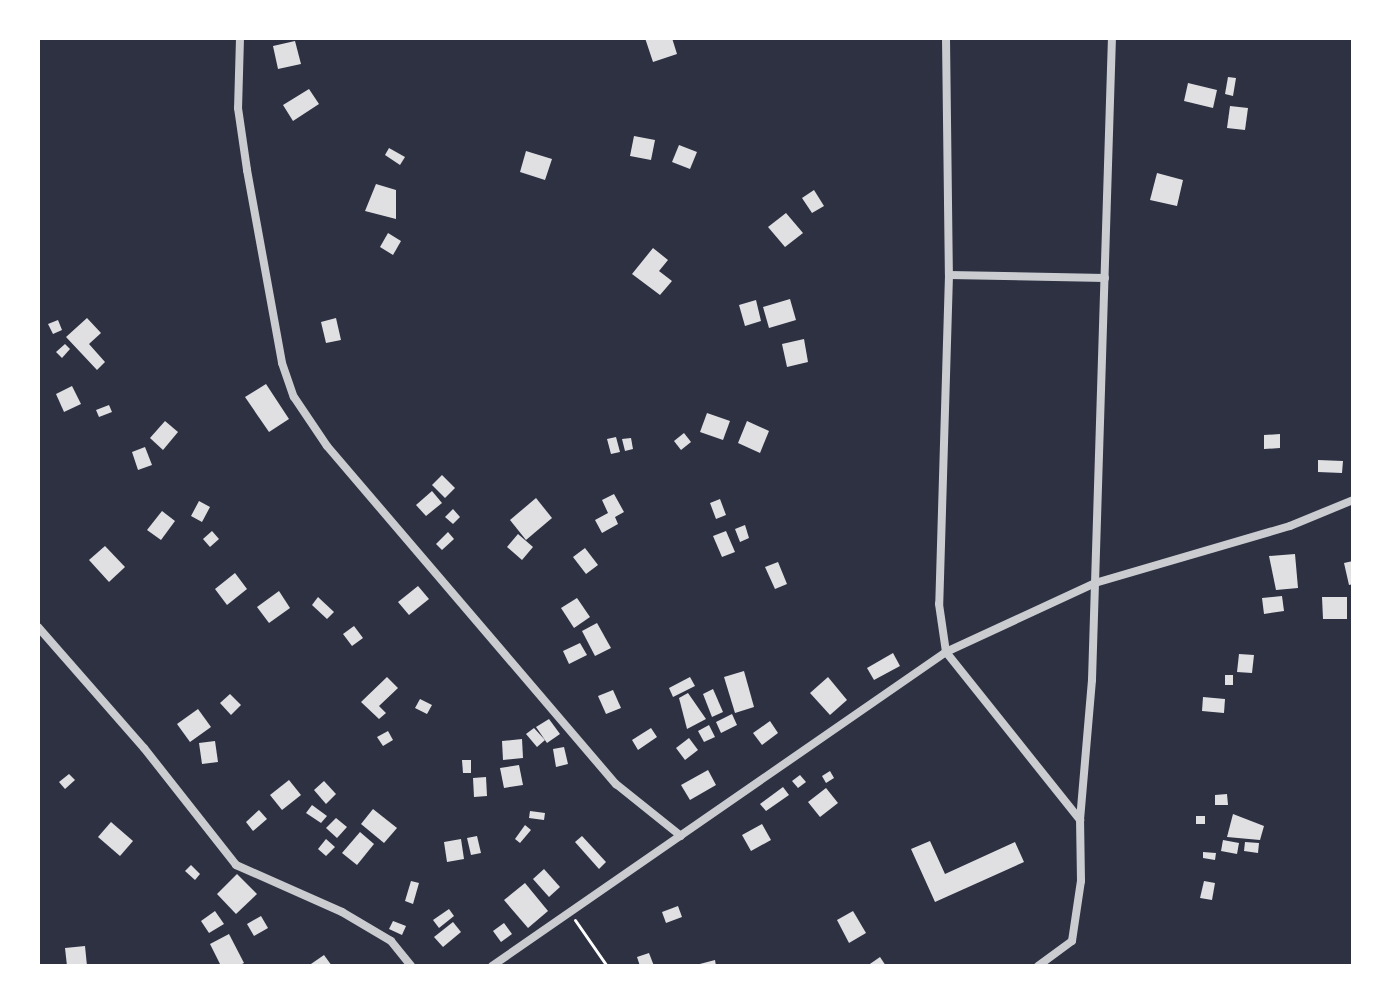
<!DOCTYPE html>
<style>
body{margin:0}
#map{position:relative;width:1391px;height:1004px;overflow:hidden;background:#2d3142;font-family:"Fira Sans Condensed",sans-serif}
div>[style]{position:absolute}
.building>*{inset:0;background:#e0e0e3}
.path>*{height:3px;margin:-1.5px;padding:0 1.5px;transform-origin:1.5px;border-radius:1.5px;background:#fff}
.minor>*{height:8px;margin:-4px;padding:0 4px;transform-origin:4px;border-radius:4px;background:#caccd0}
span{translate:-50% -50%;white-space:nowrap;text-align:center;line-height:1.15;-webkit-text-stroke:6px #fff;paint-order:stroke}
.frame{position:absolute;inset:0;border:40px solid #fff;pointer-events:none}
</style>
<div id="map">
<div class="building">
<i style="clip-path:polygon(645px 38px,672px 38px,677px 54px,653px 62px)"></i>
<i style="clip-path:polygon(295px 41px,301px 64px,278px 69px,273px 46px)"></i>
<i style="clip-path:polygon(1228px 77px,1236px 78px,1233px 96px,1225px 94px)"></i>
<i style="clip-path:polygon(1188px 83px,1217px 90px,1213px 108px,1184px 101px)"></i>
<i style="clip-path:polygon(309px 89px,319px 104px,293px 121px,283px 105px)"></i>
<i style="clip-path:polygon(1230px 106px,1248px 108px,1245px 130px,1227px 128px)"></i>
<i style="clip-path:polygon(634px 136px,655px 140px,651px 160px,630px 156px)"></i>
<i style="clip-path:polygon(679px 145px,697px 152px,690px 169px,672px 162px)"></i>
<i style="clip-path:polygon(389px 148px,405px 157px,400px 165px,385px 155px)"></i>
<i style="clip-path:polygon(526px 151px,552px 159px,545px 180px,520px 172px)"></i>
<i style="clip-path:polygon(1157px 173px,1183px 180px,1177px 206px,1150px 200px)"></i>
<i style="clip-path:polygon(376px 184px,396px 190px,396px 219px,365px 211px)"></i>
<i style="clip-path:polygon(814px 190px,824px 206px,812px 213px,802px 198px)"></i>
<i style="clip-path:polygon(786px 213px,803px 233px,785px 247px,768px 227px)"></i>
<i style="clip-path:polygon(388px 233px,401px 241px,393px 255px,380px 247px)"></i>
<i style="clip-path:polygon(653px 248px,668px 260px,659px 271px,672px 281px,660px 295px,632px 274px)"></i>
<i style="clip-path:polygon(790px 299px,796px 320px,769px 328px,763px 307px)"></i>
<i style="clip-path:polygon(756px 300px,761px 321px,745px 326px,739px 305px)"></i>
<i style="clip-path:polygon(87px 318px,101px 333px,89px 344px,105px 362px,97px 370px,66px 337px)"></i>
<i style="clip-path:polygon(336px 318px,341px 340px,326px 343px,321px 322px)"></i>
<i style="clip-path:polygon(58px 320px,62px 330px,53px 334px,48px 324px)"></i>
<i style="clip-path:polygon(804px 339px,808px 362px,787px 367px,782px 344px)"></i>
<i style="clip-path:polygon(65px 344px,70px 349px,62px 358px,56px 352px)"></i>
<i style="clip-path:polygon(266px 384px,289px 419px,269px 432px,245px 397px)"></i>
<i style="clip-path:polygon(72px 386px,81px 404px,64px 412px,56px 394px)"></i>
<i style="clip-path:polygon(109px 405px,112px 412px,99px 417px,96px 410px)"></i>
<i style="clip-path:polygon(707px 413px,730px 421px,723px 440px,700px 432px)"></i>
<i style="clip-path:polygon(165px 421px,178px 432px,163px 450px,150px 438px)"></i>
<i style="clip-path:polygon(747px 421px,769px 431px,760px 453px,738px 443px)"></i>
<i style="clip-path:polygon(684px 433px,691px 442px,681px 450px,674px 441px)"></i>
<i style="clip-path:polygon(1280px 434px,1280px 448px,1264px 449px,1264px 435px)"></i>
<i style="clip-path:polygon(616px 437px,620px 452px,611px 454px,607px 439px)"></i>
<i style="clip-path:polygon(631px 438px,633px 449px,625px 451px,622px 439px)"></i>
<i style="clip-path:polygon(145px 447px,152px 465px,138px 470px,132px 452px)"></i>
<i style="clip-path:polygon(1318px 460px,1343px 461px,1342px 473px,1318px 472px)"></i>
<i style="clip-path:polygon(442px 475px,455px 488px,445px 498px,432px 485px)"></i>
<i style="clip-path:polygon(432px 491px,442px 503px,426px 516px,416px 505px)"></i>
<i style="clip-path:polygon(614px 494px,624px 512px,615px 517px,618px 524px,602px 533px,595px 520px,608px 513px,602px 500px)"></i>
<i style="clip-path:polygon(536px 498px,552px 518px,526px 540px,510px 520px)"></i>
<i style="clip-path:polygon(720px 499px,726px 515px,716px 519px,710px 503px)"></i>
<i style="clip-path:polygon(199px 501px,210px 507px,202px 522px,191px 516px)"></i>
<i style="clip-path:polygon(453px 509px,460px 517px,453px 524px,445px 517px)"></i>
<i style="clip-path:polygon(162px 511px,175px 521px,161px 540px,147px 530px)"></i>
<i style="clip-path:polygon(745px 525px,749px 538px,740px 542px,735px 529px)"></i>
<i style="clip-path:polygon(212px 531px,219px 539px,210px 547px,203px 539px)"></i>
<i style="clip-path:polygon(726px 531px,735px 552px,722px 557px,713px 536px)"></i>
<i style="clip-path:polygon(448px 532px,454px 539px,442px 550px,436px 544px)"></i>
<i style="clip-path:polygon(518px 534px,533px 547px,522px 560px,507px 547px)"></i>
<i style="clip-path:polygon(105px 546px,125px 567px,109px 582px,89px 560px)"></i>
<i style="clip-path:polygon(585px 548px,598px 565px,586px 574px,573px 557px)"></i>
<i style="clip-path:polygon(1295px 554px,1298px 588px,1276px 590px,1269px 556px)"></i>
<i style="clip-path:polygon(1353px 561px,1353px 584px,1349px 585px,1344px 563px)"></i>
<i style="clip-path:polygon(778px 562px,787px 584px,775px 589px,765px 567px)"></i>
<i style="clip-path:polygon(235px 573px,247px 589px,227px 605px,215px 589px)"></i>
<i style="clip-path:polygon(418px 586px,429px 599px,409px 615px,398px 602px)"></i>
<i style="clip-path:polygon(279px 591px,290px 608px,269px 623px,257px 607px)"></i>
<i style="clip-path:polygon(1282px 596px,1284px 611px,1264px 614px,1262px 598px)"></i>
<i style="clip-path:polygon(318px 597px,334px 612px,327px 619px,312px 605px)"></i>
<i style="clip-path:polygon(1322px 597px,1347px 597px,1347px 619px,1323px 619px)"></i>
<i style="clip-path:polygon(577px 598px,590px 617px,574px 628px,561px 608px)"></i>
<i style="clip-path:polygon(597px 623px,611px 648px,595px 656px,582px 631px)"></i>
<i style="clip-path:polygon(354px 626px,363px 638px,352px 646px,343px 634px)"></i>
<i style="clip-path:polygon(580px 643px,587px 655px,569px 664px,563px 651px)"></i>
<i style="clip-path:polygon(893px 653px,900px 666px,874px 680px,867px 668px)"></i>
<i style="clip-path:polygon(1239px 654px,1254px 655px,1252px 673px,1237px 672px)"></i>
<i style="clip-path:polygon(744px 671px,754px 707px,735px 713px,724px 677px)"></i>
<i style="clip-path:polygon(1225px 675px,1233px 675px,1233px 685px,1225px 685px)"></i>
<i style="clip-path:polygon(387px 677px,398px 688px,379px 706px,386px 713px,379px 719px,361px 702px)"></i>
<i style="clip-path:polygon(690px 677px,695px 686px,673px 697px,669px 688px)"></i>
<i style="clip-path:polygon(828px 677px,847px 700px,830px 715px,810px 693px)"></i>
<i style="clip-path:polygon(713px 689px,723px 712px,712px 717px,703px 694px)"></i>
<i style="clip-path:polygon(613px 690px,621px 708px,606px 714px,598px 696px)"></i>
<i style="clip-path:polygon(688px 693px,706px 719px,687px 729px,679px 698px)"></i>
<i style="clip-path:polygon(230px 694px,241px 705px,231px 715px,220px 703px)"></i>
<i style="clip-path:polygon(1203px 697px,1225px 699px,1224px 713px,1202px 711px)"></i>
<i style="clip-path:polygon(420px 699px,432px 705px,427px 714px,415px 708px)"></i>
<i style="clip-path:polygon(198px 709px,211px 727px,190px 742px,177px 724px)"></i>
<i style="clip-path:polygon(732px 714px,737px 725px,721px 733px,716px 722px)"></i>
<i style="clip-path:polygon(549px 719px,560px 734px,547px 743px,536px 727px)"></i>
<i style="clip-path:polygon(770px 721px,778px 733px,762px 745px,753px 733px)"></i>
<i style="clip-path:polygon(709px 725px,715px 737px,704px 742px,698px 731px)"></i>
<i style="clip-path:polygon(534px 728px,545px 740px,537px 747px,526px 734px)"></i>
<i style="clip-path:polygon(651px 728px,657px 737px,638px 750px,632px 740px)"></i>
<i style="clip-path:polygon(388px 731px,393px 740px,383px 746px,377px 737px)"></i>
<i style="clip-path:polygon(689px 738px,698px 750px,685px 760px,676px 748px)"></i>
<i style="clip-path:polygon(522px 739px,523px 758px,503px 760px,502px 741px)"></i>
<i style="clip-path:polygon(215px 741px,218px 762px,202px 764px,199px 743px)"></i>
<i style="clip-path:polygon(564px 747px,568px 764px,556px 767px,553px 749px)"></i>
<i style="clip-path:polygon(462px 760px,471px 760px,471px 773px,463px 773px)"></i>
<i style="clip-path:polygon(519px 765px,523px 785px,504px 788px,500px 768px)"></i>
<i style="clip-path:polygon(708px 770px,716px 785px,690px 800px,681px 785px)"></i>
<i style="clip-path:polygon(830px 771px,834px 778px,826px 783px,822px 776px)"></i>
<i style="clip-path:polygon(69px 774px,75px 780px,65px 789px,59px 782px)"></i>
<i style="clip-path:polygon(800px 775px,806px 782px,798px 788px,792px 781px)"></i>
<i style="clip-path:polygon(486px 777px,487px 796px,474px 797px,473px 778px)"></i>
<i style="clip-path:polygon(289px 780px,301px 795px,282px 810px,270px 795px)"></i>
<i style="clip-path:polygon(324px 781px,336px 794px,326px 804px,314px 790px)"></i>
<i style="clip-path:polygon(783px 787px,789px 795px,766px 811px,760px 804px)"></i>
<i style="clip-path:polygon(826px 788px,838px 803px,820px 817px,808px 802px)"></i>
<i style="clip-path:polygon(1227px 794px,1228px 805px,1215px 805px,1215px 795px)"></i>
<i style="clip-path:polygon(312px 805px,327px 816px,321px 823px,306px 813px)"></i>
<i style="clip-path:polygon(373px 809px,397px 828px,384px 843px,361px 824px)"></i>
<i style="clip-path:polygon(259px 810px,267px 819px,253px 831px,246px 822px)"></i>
<i style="clip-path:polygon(530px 811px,545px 813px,544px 820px,529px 818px)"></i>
<i style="clip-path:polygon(1233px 814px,1264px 826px,1260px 840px,1227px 837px)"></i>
<i style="clip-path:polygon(1196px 816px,1205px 816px,1205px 824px,1196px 824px)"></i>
<i style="clip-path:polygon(336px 818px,347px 827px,337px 838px,326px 828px)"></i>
<i style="clip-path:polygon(111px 822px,133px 841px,120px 856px,98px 837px)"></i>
<i style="clip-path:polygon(762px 824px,771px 840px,751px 851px,742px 835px)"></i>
<i style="clip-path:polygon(525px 825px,531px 830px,520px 843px,515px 839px)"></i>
<i style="clip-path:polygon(360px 832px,374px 844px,357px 865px,342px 853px)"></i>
<i style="clip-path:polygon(477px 836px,481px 853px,471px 855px,467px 838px)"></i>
<i style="clip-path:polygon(582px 836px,606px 862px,599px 869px,575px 842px)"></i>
<i style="clip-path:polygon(326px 839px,335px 847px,326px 856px,318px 849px)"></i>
<i style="clip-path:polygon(461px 839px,464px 859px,447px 862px,444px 842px)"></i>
<i style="clip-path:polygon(1223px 840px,1239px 843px,1237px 854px,1221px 851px)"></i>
<i style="clip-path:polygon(930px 841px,945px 874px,1015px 842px,1024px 862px,935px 902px,911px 849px)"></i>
<i style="clip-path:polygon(1245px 842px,1259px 843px,1258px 853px,1244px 851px)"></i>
<i style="clip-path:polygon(1203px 852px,1216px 853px,1215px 860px,1203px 858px)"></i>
<i style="clip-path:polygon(191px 865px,200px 874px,195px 880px,185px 871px)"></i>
<i style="clip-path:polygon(544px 869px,560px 887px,549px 897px,533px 879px)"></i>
<i style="clip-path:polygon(237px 874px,257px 894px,236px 914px,217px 894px)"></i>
<i style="clip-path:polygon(411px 881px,419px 883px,413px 904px,405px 901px)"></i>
<i style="clip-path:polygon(1204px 881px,1215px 883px,1212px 900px,1200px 898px)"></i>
<i style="clip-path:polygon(525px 883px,548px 911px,528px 928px,504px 900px)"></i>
<i style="clip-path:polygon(678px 906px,682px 917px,666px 923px,662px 912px)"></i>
<i style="clip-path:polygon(449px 909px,454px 916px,439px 928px,433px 920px)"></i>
<i style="clip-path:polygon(215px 911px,224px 924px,209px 933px,201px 921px)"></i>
<i style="clip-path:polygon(853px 911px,866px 933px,849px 943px,837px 920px)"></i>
<i style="clip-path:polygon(261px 916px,268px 928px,254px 936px,247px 924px)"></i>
<i style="clip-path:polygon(393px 921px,406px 926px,402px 935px,389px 929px)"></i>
<i style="clip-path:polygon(453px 922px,461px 932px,443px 947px,434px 937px)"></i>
<i style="clip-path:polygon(504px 923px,512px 934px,501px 942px,493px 931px)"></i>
<i style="clip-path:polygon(229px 934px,244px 963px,238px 966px,221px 966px,210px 944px)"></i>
<i style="clip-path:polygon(85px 946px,87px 966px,67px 966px,65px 948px)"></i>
<i style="clip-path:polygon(649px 953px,654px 966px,640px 966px,637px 957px)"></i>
<i style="clip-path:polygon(324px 955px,332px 966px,313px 966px,311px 964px)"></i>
<i style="clip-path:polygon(880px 957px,886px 966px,867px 966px)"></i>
<i style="clip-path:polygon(715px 960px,716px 966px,696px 966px,696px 965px)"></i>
</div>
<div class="path">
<i style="left:575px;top:920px;width:56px;rotate:55.2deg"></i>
</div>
<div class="minor">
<i style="left:240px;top:38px;width:70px;rotate:91.6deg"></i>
<i style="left:238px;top:108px;width:63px;rotate:81.7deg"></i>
<i style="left:247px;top:170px;width:196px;rotate:79.7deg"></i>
<i style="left:282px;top:363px;width:36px;rotate:71deg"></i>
<i style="left:294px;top:397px;width:59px;rotate:56deg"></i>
<i style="left:327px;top:446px;width:445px;rotate:49.5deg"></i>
<i style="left:616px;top:784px;width:83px;rotate:38.7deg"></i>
<i style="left:946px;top:38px;width:237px;rotate:89.3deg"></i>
<i style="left:949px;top:275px;width:329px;rotate:91.7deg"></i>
<i style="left:939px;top:604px;width:49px;rotate:81.7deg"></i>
<i style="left:946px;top:652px;width:215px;rotate:51.4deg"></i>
<i style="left:949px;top:275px;width:156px;rotate:1.1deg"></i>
<i style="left:38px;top:627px;width:161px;rotate:48.8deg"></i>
<i style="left:144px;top:748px;width:149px;rotate:51.8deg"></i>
<i style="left:236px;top:865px;width:116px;rotate:23.9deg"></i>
<i style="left:342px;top:912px;width:57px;rotate:30.6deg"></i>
<i style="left:391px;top:941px;width:32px;rotate:51deg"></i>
<i style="left:492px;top:966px;width:552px;rotate:-34.67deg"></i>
<i style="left:946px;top:652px;width:164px;rotate:-24.8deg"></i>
<i style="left:1095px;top:583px;width:203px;rotate:-16.3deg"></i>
<i style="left:1290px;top:526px;width:68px;rotate:-22.4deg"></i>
<i style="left:1038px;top:966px;width:42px;rotate:-36.3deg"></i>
<i style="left:1072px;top:941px;width:61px;rotate:-81.5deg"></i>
<i style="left:1081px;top:881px;width:61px;rotate:-90.9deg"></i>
<i style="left:1080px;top:820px;width:141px;rotate:-85.1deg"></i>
<i style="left:1092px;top:680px;width:642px;rotate:-88.22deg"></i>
</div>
<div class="frame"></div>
</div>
